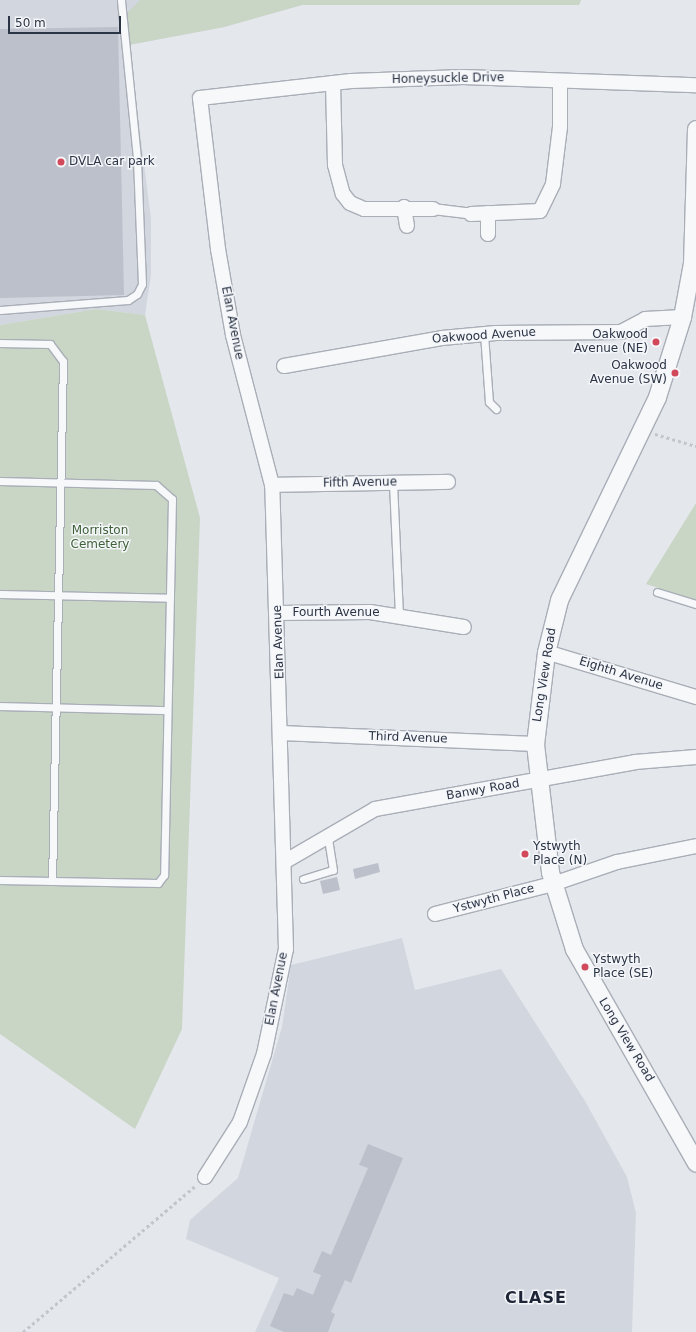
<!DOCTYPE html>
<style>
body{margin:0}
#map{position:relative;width:696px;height:1332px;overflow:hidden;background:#e4e7ec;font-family:"DejaVu Sans",sans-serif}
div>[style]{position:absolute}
.built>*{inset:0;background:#d2d6de}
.green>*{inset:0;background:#c9d6c5}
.building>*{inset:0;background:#bbc0ca}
.path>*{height:2.5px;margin-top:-1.25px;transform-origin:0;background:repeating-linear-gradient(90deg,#c2c5cb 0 3px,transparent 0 6px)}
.roads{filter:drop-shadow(1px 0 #a9aeb7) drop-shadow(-1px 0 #a9aeb7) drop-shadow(0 1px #a9aeb7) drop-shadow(0 -1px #a9aeb7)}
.service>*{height:7px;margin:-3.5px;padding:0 3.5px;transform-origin:3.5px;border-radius:3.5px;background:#f7f8fa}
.pedestrian>*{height:10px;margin:-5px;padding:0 5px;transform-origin:5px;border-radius:5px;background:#f7f8fa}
.minor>*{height:14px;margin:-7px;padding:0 7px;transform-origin:7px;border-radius:7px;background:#f7f8fa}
.tertiary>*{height:17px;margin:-8.5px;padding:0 8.5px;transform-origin:8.5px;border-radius:8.5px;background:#f7f8fa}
.dots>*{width:11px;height:11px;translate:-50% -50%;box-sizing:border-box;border:2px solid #f4f6f9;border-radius:50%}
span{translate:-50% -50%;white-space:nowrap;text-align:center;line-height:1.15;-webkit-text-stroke:3px #f4f6f9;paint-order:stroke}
.street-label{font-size:12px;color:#2b3445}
.poi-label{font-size:12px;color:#2b3445}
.left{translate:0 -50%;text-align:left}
.right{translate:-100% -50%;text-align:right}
.park-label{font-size:12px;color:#3f6138}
.district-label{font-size:16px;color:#1d2536;font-weight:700;letter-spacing:1px}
.scale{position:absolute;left:8px;top:16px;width:113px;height:18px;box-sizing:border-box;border:2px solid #2b3445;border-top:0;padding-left:5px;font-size:12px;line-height:14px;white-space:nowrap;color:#2b3445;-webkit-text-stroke:3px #f4f6f9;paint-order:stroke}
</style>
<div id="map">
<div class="built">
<i style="clip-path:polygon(0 0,581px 0,579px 5px,302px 5px,224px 27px,129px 45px,151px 219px,151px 275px,145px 315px,96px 309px,0 325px)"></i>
<i style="clip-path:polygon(402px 938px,415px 990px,501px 969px,585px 1101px,627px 1177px,636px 1213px,632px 1332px,255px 1332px,279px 1278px,186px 1239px,190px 1220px,238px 1178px,282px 1027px,291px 965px)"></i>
</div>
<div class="green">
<i style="clip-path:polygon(140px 0,581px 0,579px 5px,302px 5px,224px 27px,128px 45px,127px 13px)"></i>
<i style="clip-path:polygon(96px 309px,145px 315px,200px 518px,182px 1029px,135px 1129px,0 1034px,0 325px)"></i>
<i style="clip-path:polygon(696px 503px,696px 600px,646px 584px)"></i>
</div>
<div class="building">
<i style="clip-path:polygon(118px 27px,124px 295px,0 298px,0 29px)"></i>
<i style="clip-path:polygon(378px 863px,380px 872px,355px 879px,353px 869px)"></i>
<i style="clip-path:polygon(337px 877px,340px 890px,323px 894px,320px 881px)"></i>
<i style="clip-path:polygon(368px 1144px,403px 1158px,351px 1283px,345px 1280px,331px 1312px,335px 1314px,328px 1332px,284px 1332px,270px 1326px,284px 1293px,293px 1296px,297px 1288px,313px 1295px,321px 1275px,313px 1272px,322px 1251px,331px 1255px,368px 1168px,359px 1165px)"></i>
</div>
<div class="path">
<i style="left:655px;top:434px;width:43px;rotate:16.3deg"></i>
<i style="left:23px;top:1332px;width:226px;rotate:-40.3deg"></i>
</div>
<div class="roads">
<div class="service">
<i style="left:0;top:310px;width:128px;rotate:-4.5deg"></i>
<i style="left:128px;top:300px;width:11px;rotate:-34deg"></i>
<i style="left:137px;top:294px;width:11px;rotate:-63deg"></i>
<i style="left:142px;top:284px;width:126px;rotate:-92.3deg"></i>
<i style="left:137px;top:158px;width:159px;rotate:-95.8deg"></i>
<i style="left:484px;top:334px;width:68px;rotate:85.8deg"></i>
<i style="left:489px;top:402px;width:10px;rotate:45deg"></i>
<i style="left:0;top:343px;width:50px;rotate:1.1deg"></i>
<i style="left:50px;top:344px;width:21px;rotate:53deg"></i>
<i style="left:63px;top:361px;width:520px;rotate:91.21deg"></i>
<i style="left:0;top:481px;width:156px;rotate:1.5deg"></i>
<i style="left:156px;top:485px;width:21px;rotate:41deg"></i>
<i style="left:172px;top:499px;width:376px;rotate:91.2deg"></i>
<i style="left:164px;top:875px;width:10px;rotate:127deg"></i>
<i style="left:158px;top:883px;width:158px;rotate:-178.9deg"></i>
<i style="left:393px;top:483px;width:132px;rotate:87.4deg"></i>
<i style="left:657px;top:592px;width:41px;rotate:17.1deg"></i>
<i style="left:0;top:594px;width:170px;rotate:1.3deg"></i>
<i style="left:0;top:706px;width:167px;rotate:1.4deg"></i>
<i style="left:303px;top:879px;width:31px;rotate:-17deg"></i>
<i style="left:333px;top:870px;width:33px;rotate:-99deg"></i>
</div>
<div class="pedestrian">
<i style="left:433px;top:209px;width:38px;rotate:7deg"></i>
</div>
<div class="minor">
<i style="left:333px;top:83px;width:82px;rotate:88.6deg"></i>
<i style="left:335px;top:165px;width:30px;rotate:75deg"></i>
<i style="left:343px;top:194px;width:11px;rotate:52deg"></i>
<i style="left:350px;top:203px;width:15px;rotate:23deg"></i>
<i style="left:364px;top:209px;width:69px"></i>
<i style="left:404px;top:207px;width:19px;rotate:81deg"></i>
<i style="left:488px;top:213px;width:21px;rotate:90deg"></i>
<i style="left:471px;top:214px;width:69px;rotate:-2.5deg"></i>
<i style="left:540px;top:211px;width:30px;rotate:-64deg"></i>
<i style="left:553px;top:184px;width:57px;rotate:-83deg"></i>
<i style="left:560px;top:127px;width:46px;rotate:-90deg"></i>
<i style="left:284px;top:366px;width:160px;rotate:-10deg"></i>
<i style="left:442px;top:338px;width:54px;rotate:-5.3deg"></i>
<i style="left:496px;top:333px;width:125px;rotate:-0.5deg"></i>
<i style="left:621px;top:332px;width:27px;rotate:-28deg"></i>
<i style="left:645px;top:319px;width:37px;rotate:-3deg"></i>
<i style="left:272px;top:485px;width:176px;rotate:-1deg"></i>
<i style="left:278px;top:613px;width:92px;rotate:-0.6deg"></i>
<i style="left:370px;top:612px;width:95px;rotate:9.1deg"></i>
<i style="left:546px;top:652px;width:157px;rotate:16.7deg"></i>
<i style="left:281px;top:733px;width:254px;rotate:2.5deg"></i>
<i style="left:284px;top:862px;width:105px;rotate:-30.2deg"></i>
<i style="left:375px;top:809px;width:264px;rotate:-10.2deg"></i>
<i style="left:635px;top:762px;width:61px;rotate:-4.7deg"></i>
<i style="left:435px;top:914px;width:122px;rotate:-14.3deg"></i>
<i style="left:553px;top:884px;width:68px;rotate:-19deg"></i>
<i style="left:617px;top:862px;width:81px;rotate:-11.4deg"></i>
<i style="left:205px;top:1177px;width:65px;rotate:-57.5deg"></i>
<i style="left:240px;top:1122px;width:72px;rotate:-70.6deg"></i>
<i style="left:264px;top:1054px;width:107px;rotate:-78.2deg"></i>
<i style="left:286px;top:949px;width:464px;rotate:-91.7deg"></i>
<i style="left:272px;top:485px;width:155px;rotate:-104.6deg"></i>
<i style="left:233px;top:335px;width:87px;rotate:-99.9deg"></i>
<i style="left:218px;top:249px;width:152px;rotate:-96.8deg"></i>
<i style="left:200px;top:98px;width:152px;rotate:-6.4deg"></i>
<i style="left:351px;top:81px;width:112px;rotate:-2deg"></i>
<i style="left:463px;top:77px;width:233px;rotate:2deg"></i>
</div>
<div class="tertiary">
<i style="left:696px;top:129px;width:134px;rotate:91.7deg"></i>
<i style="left:692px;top:263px;width:55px;rotate:100.5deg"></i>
<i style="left:682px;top:317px;width:84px;rotate:107.4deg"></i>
<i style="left:657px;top:397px;width:225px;rotate:115.8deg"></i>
<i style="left:559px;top:600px;width:54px;rotate:104deg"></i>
<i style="left:546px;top:652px;width:93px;rotate:96.8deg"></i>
<i style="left:535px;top:744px;width:129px;rotate:83.3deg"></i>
<i style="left:550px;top:872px;width:81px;rotate:72.7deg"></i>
<i style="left:574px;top:949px;width:246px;rotate:60.3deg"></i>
</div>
</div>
<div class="dots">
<i style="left:61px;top:162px;background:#d1495b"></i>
<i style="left:656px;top:342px;background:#d1495b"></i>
<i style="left:675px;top:373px;background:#d1495b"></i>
<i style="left:525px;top:854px;background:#d1495b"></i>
<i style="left:585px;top:967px;background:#d1495b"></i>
</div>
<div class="street-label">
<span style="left:448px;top:79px;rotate:-1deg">Honeysuckle Drive</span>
<span style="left:232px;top:323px;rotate:79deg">Elan Avenue</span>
<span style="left:484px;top:336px;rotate:-4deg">Oakwood Avenue</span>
<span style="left:360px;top:483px;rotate:-1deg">Fifth Avenue</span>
<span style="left:336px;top:613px">Fourth Avenue</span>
<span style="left:279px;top:642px;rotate:-92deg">Elan Avenue</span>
<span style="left:621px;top:674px;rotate:17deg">Eighth Avenue</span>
<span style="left:545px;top:675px;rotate:-81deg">Long View Road</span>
<span style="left:408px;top:738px;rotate:2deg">Third Avenue</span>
<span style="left:483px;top:790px;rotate:-10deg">Banwy Road</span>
<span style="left:494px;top:899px;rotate:-15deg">Ystwyth Place</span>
<span style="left:277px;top:989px;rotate:-79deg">Elan Avenue</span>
<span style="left:626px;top:1040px;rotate:59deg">Long View Road</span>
</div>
<div class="poi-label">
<span class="left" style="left:69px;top:162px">DVLA car park</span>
<span class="right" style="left:648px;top:342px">Oakwood<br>Avenue (NE)</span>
<span class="right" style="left:667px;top:373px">Oakwood<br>Avenue (SW)</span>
<span class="left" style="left:533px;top:854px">Ystwyth<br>Place (N)</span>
<span class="left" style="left:593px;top:967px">Ystwyth<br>Place (SE)</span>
</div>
<div class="park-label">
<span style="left:100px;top:538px">Morriston<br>Cemetery</span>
</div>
<div class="district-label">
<span style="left:536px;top:1298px">CLASE</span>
</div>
<div class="scale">50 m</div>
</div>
